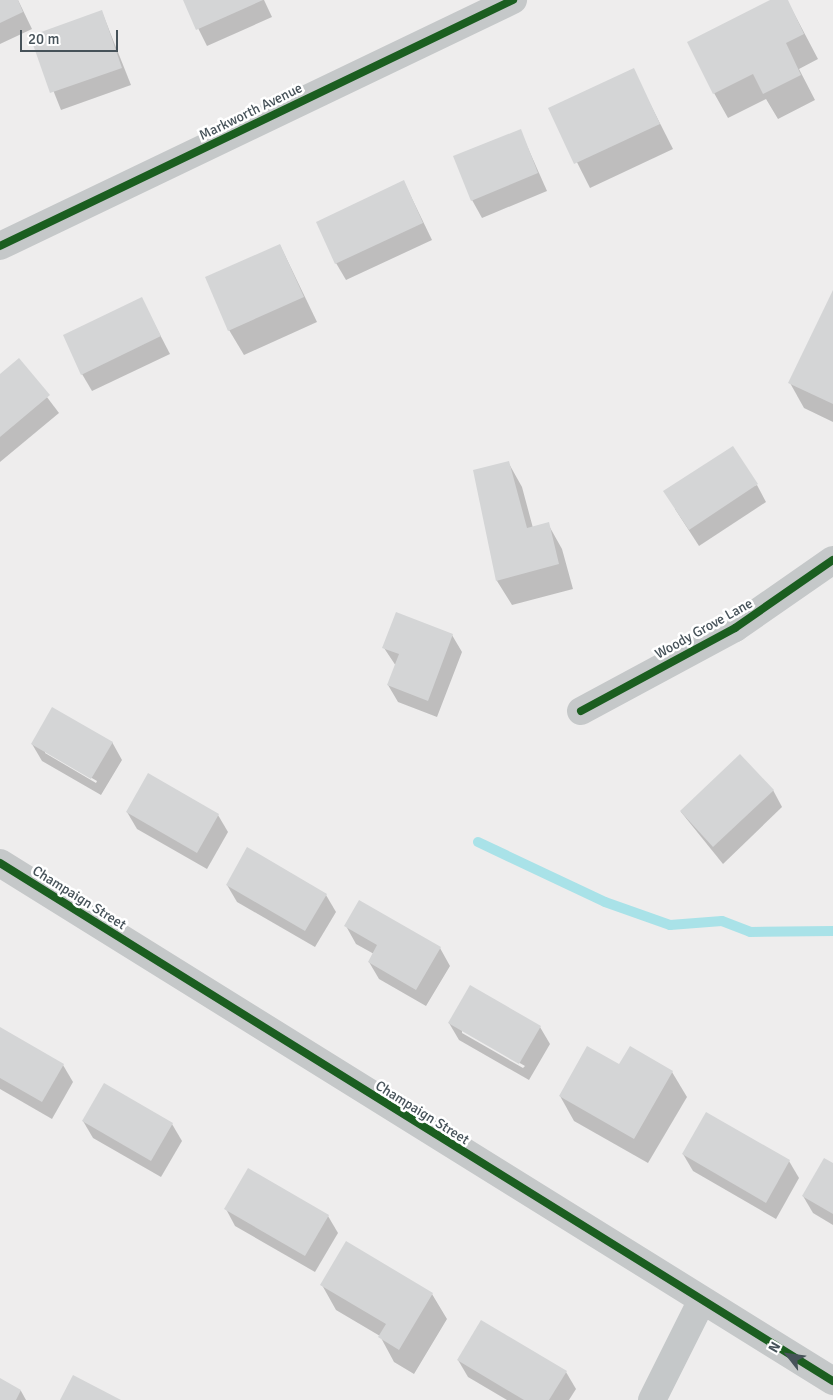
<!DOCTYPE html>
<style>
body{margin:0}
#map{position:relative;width:833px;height:1400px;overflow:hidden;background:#eeeded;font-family:Signika,sans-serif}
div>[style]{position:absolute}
.shadow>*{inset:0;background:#0003}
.stream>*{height:10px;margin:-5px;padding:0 5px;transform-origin:5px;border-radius:5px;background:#a9e2e8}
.building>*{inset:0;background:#d4d5d6}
.minor>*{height:28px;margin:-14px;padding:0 14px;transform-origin:14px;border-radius:14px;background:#c5c8c9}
.cycleway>*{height:8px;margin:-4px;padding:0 4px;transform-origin:4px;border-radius:4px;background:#1b5e20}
span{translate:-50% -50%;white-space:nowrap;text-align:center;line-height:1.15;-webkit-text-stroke:5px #fff;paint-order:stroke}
.street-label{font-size:14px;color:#465259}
.north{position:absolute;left:763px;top:1330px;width:50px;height:50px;-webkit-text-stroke:4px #fff;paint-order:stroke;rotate:300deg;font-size:14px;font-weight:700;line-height:20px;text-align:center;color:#465259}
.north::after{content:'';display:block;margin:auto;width:18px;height:22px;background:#465259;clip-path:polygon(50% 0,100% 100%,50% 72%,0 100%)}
.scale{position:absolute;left:20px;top:30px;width:98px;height:22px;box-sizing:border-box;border:2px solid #465259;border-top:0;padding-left:6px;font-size:15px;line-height:18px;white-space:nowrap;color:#465259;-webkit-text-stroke:4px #fff;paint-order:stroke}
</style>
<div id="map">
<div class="shadow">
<i style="clip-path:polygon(0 0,18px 0,32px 29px,0 44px)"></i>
<i style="clip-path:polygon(184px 0,264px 0,272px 17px,207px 46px)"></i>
<i style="clip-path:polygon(773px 0,787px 0,818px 59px,799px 69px,815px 100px,778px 119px,766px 99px,728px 118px,714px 93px)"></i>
<i style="clip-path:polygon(102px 12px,131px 85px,61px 110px,32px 37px)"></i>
<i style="clip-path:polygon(633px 70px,673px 149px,590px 188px,550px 109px)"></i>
<i style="clip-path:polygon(520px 130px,547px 191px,482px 218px,472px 200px)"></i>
<i style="clip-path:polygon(404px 182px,432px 240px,346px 280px,336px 263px)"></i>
<i style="clip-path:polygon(280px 245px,317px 322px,244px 355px,229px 330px)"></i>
<i style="clip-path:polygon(833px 293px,833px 422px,804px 408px,790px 383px)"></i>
<i style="clip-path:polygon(141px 298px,170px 354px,92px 391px,82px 374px)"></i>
<i style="clip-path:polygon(19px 360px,59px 413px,0 462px,0 376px)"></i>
<i style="clip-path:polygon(508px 462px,522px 487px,533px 528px,548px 524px,562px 549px,573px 589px,512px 605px,497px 581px)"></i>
<i style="clip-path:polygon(757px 485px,766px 502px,699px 546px,675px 509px)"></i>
<i style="clip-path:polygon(452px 635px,462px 652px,437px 717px,398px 702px,388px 685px,396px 666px,384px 648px)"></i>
<i style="clip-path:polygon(evenodd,112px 742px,122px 760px,101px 795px,42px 761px,32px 744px,112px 742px,45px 751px,97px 781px,96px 783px,45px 753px,45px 751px)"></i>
<i style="clip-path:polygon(773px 790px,782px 807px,723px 864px,681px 812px)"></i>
<i style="clip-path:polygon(127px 812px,218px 815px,228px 832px,207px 869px,137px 829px)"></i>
<i style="clip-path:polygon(227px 885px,326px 895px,336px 912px,315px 947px,237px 902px)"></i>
<i style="clip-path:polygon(346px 926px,440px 948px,450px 966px,426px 1006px,379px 979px,369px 962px,374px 954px,356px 944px)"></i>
<i style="clip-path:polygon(evenodd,449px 1023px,540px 1027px,550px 1044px,529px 1080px,459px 1040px,449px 1023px,462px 1030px,525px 1066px,523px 1068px,462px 1033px,462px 1030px)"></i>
<i style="clip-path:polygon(0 1029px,63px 1065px,73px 1082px,52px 1119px,0 1089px)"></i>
<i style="clip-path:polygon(620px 1066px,672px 1072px,687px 1097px,648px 1163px,574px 1121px,560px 1096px)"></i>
<i style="clip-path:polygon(83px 1121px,172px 1124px,182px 1141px,161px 1177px,93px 1138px)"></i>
<i style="clip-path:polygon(683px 1154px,789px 1161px,799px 1178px,776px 1219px,693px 1171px)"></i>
<i style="clip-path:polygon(833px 1164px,833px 1225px,813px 1213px,803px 1196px)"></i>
<i style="clip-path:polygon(226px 1209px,328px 1216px,338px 1233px,315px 1272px,235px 1226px)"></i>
<i style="clip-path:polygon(347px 1243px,432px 1294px,447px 1319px,414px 1374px,394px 1362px,380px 1336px,336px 1310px,322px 1285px)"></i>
<i style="clip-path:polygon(458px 1360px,566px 1372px,576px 1389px,569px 1400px,507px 1400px,468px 1377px)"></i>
<i style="clip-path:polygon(0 1379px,21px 1391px,26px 1400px,0 1400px)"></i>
</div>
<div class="stream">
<i style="left:478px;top:842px;width:140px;rotate:25.3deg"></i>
<i style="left:605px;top:902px;width:69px;rotate:19.5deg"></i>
<i style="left:670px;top:925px;width:52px;rotate:-4.4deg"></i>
<i style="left:722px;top:921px;width:30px;rotate:21deg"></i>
<i style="left:750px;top:932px;width:83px;rotate:-0.7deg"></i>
</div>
<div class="building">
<i style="clip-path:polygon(0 0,18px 0,23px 12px,0 23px)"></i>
<i style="clip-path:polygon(183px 0,263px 0,196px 30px)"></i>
<i style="clip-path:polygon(770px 0,788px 0,804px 34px,786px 43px,801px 75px,763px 94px,753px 74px,713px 94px,687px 42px)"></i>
<i style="clip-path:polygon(102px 10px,122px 68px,50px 93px,30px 36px)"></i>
<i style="clip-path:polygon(634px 68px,660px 124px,574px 164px,548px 108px)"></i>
<i style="clip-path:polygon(521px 129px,538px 173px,471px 201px,453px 156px)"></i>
<i style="clip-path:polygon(404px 180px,423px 223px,335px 264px,316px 222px)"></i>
<i style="clip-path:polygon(280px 244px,304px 297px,228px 331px,205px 277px)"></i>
<i style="clip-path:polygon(833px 290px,833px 404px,788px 383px)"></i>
<i style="clip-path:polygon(142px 297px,161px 336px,81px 375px,63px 335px)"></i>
<i style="clip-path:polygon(19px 358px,50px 395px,0 437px,0 374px)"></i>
<i style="clip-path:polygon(733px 446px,758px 484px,689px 530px,663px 491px)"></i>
<i style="clip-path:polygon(509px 461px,527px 528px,549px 522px,559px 564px,496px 581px,473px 470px)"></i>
<i style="clip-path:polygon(396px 612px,453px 634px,428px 701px,387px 685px,399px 654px,382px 648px)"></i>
<i style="clip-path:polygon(52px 707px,113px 742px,91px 779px,31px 744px)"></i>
<i style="clip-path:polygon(740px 754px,774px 790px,713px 847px,680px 811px)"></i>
<i style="clip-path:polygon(148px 773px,219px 814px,197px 853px,126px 812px)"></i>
<i style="clip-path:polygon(247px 847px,327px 894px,305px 931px,226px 885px)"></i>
<i style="clip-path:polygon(359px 900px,441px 947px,416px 990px,368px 962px,377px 945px,344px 926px)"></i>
<i style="clip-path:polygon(470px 985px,541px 1026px,519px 1064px,448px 1023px)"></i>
<i style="clip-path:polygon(0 1027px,64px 1064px,42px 1102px,0 1078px)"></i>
<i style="clip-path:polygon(587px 1046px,619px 1064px,630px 1046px,673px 1071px,634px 1139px,559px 1096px)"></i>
<i style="clip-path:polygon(104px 1083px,173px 1123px,151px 1161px,82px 1121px)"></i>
<i style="clip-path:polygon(706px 1112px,790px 1160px,766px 1203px,682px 1154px)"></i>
<i style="clip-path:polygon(824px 1158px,833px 1163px,833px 1214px,802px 1196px)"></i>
<i style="clip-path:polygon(248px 1168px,329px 1215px,305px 1256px,224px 1209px)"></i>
<i style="clip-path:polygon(346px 1241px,433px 1293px,399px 1350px,378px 1337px,386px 1324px,320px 1285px)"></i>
<i style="clip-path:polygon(481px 1320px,567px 1371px,549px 1400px,524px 1400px,457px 1360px)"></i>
<i style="clip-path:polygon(73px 1375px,121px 1400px,60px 1400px)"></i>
<i style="clip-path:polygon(0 1378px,21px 1390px,16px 1400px,0 1400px)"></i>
</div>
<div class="minor">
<i style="left:0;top:246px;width:569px;rotate:-25.62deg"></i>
<i style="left:581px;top:711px;width:175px;rotate:-28.3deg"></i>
<i style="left:735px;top:628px;width:119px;rotate:-34.8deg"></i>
<i style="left:0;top:863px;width:981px;rotate:31.88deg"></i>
<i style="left:652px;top:1400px;width:110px;rotate:-63.4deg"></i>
</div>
<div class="cycleway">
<i style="left:0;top:246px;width:569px;rotate:-25.62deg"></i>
<i style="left:581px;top:711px;width:175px;rotate:-28.3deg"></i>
<i style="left:735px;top:628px;width:119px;rotate:-34.8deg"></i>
<i style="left:0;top:863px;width:981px;rotate:31.88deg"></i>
</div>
<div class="street-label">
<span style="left:251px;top:112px;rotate:-26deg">Markworth Avenue</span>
<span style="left:704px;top:629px;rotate:-29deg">Woody Grove Lane</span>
<span style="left:79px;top:898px;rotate:32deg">Champaign Street</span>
<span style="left:422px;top:1113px;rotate:32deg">Champaign Street</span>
</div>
<div class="north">N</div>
<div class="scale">20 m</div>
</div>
